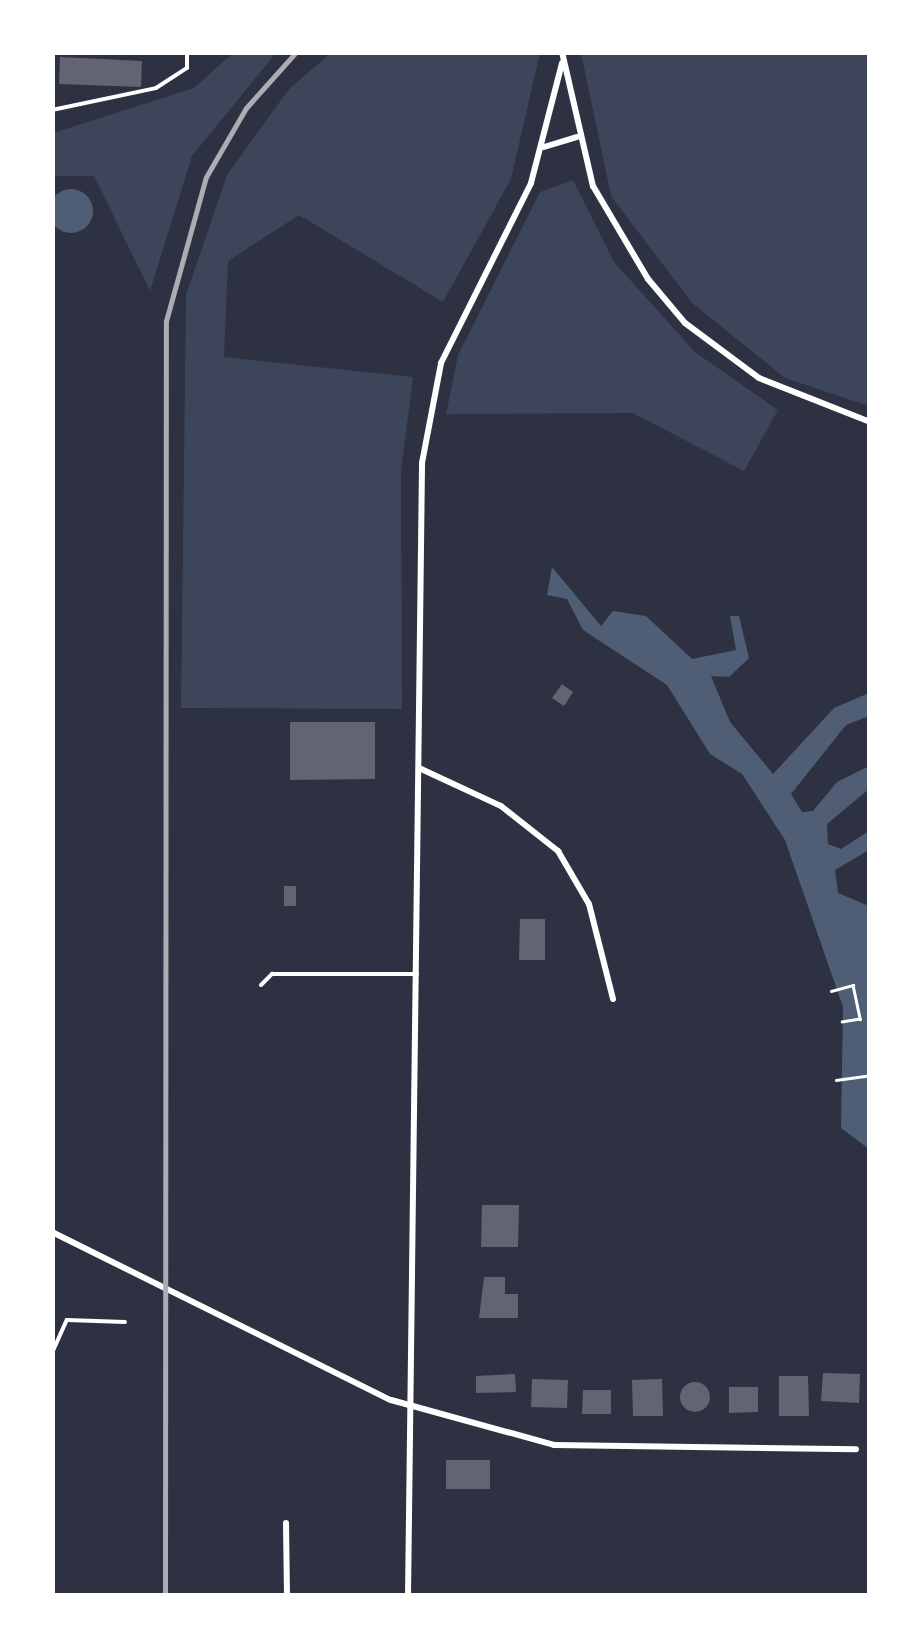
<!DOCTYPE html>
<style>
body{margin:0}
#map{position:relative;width:922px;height:1648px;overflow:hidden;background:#2d3142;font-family:"Exo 2",sans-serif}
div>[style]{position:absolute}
.green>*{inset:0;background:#3c4559}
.water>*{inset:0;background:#4f5d75}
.round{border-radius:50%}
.building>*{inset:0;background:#626471}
.path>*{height:2.5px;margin:-1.25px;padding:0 1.25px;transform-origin:1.25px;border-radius:1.25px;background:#fff}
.service>*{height:4px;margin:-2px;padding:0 2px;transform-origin:2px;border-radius:2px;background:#fff}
.minor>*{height:6px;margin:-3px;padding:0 3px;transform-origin:3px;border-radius:3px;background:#fff}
.rail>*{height:5px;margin:-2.5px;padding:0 2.5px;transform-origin:2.5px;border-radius:2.5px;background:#abadb3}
span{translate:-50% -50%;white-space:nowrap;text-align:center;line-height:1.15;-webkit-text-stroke:8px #fff;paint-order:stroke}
.frame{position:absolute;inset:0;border:55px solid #fff;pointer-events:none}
</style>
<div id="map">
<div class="green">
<i style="clip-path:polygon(332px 52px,540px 53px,511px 179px,443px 302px,299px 215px,228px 261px,224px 357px,413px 377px,401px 471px,402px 709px,181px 708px,186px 295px,227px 175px,289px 89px)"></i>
<i style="clip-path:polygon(233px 53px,276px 53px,192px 156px,150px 291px,94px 176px,53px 176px,53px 133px,194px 88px)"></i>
<i style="clip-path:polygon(581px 53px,869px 53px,869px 406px,785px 378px,692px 303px,611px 196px)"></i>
<i style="clip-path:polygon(573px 180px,614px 262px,695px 352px,778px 410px,744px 471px,633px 413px,446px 414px,458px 355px,540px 192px)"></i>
</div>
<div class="water">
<i class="round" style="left:49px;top:189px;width:44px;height:44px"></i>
<i style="clip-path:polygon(552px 567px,601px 626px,613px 611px,646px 616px,692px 659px,736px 650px,730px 616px,739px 616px,749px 658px,729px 677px,711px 676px,730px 722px,773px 774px,834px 708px,869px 693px,869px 716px,846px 725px,791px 794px,802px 812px,813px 811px,837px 782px,869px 766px,869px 789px,827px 824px,828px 844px,841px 849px,869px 831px,869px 850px,835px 870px,838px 893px,869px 906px,869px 1149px,841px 1128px,843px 1007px,785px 840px,742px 774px,710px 754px,667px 685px,583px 630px,567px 599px,547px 595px)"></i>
</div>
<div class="building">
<i style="clip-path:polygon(60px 57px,142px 61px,141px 87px,59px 84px)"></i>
<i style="clip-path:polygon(562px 684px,573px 692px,564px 706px,552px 698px)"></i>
<i style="clip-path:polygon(290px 722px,375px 722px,375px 779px,290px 780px)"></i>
<i style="clip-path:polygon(284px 886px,296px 886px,296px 906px,284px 906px)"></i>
<i style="clip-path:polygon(520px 919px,545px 919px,545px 960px,519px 960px)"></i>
<i style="clip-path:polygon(482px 1205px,519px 1205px,518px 1247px,481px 1247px)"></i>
<i style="clip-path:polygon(484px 1277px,505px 1277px,505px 1294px,518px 1294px,518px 1318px,479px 1318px)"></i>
<i style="clip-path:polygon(823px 1373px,860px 1374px,859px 1403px,821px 1401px)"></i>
<i style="clip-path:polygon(515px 1374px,516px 1392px,476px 1393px,476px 1376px)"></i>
<i style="clip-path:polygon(779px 1376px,808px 1376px,809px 1416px,779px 1416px)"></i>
<i style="clip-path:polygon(532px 1379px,568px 1380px,567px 1408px,531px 1407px)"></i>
<i style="clip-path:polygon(662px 1379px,663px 1416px,633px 1416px,632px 1380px)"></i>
<i class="round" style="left:680px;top:1382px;width:30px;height:30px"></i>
<i style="clip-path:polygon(729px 1387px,758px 1387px,758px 1412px,729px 1413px)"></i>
<i style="clip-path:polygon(583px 1390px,611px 1390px,611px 1414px,582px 1414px)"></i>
<i style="clip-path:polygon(446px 1460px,490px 1460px,490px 1489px,446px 1489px)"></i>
</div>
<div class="path">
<i style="left:831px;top:991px;width:23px;rotate:-15deg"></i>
<i style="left:853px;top:985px;width:35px;rotate:78deg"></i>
<i style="left:860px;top:1019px;width:18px;rotate:171deg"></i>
<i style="left:836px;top:1080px;width:34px;rotate:-8deg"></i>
</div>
<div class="service">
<i style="left:52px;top:110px;width:106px;rotate:-11.9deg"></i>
<i style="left:156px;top:88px;width:37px;rotate:-33deg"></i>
<i style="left:187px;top:68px;width:16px;rotate:-90deg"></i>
<i style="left:261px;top:985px;width:16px;rotate:-45deg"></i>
<i style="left:272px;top:974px;width:145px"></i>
<i style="left:52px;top:1353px;width:36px;rotate:-66deg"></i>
<i style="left:67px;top:1320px;width:58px;rotate:2deg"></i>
</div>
<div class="minor">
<i style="left:562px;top:52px;width:138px;rotate:77deg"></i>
<i style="left:593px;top:186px;width:108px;rotate:59.4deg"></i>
<i style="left:648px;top:279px;width:57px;rotate:49.9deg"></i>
<i style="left:685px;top:323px;width:92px;rotate:36.6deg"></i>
<i style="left:759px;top:378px;width:119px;rotate:21.6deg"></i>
<i style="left:544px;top:147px;width:34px;rotate:-17deg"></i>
<i style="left:419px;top:768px;width:90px;rotate:24.9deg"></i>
<i style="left:501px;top:806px;width:73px;rotate:38.3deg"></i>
<i style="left:558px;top:851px;width:61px;rotate:59.7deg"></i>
<i style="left:589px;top:904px;width:98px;rotate:75.8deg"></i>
<i style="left:52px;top:1232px;width:378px;rotate:26.4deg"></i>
<i style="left:391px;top:1400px;width:169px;rotate:15.4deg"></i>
<i style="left:554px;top:1445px;width:302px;rotate:0.8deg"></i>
<i style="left:286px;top:1523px;width:73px;rotate:89.2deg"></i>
<i style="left:408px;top:1596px;width:1133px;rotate:-89.29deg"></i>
<i style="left:422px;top:463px;width:102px;rotate:-79.2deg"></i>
<i style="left:441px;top:363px;width:201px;rotate:-63.4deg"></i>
<i style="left:531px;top:183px;width:124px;rotate:-75.5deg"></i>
</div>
<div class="rail">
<i style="left:165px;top:1596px;width:1275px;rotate:-89.96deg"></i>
<i style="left:166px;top:321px;width:149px;rotate:-74.5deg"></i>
<i style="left:206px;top:177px;width:80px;rotate:-59.9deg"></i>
<i style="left:246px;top:108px;width:75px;rotate:-48.2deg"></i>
</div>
<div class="frame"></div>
</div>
